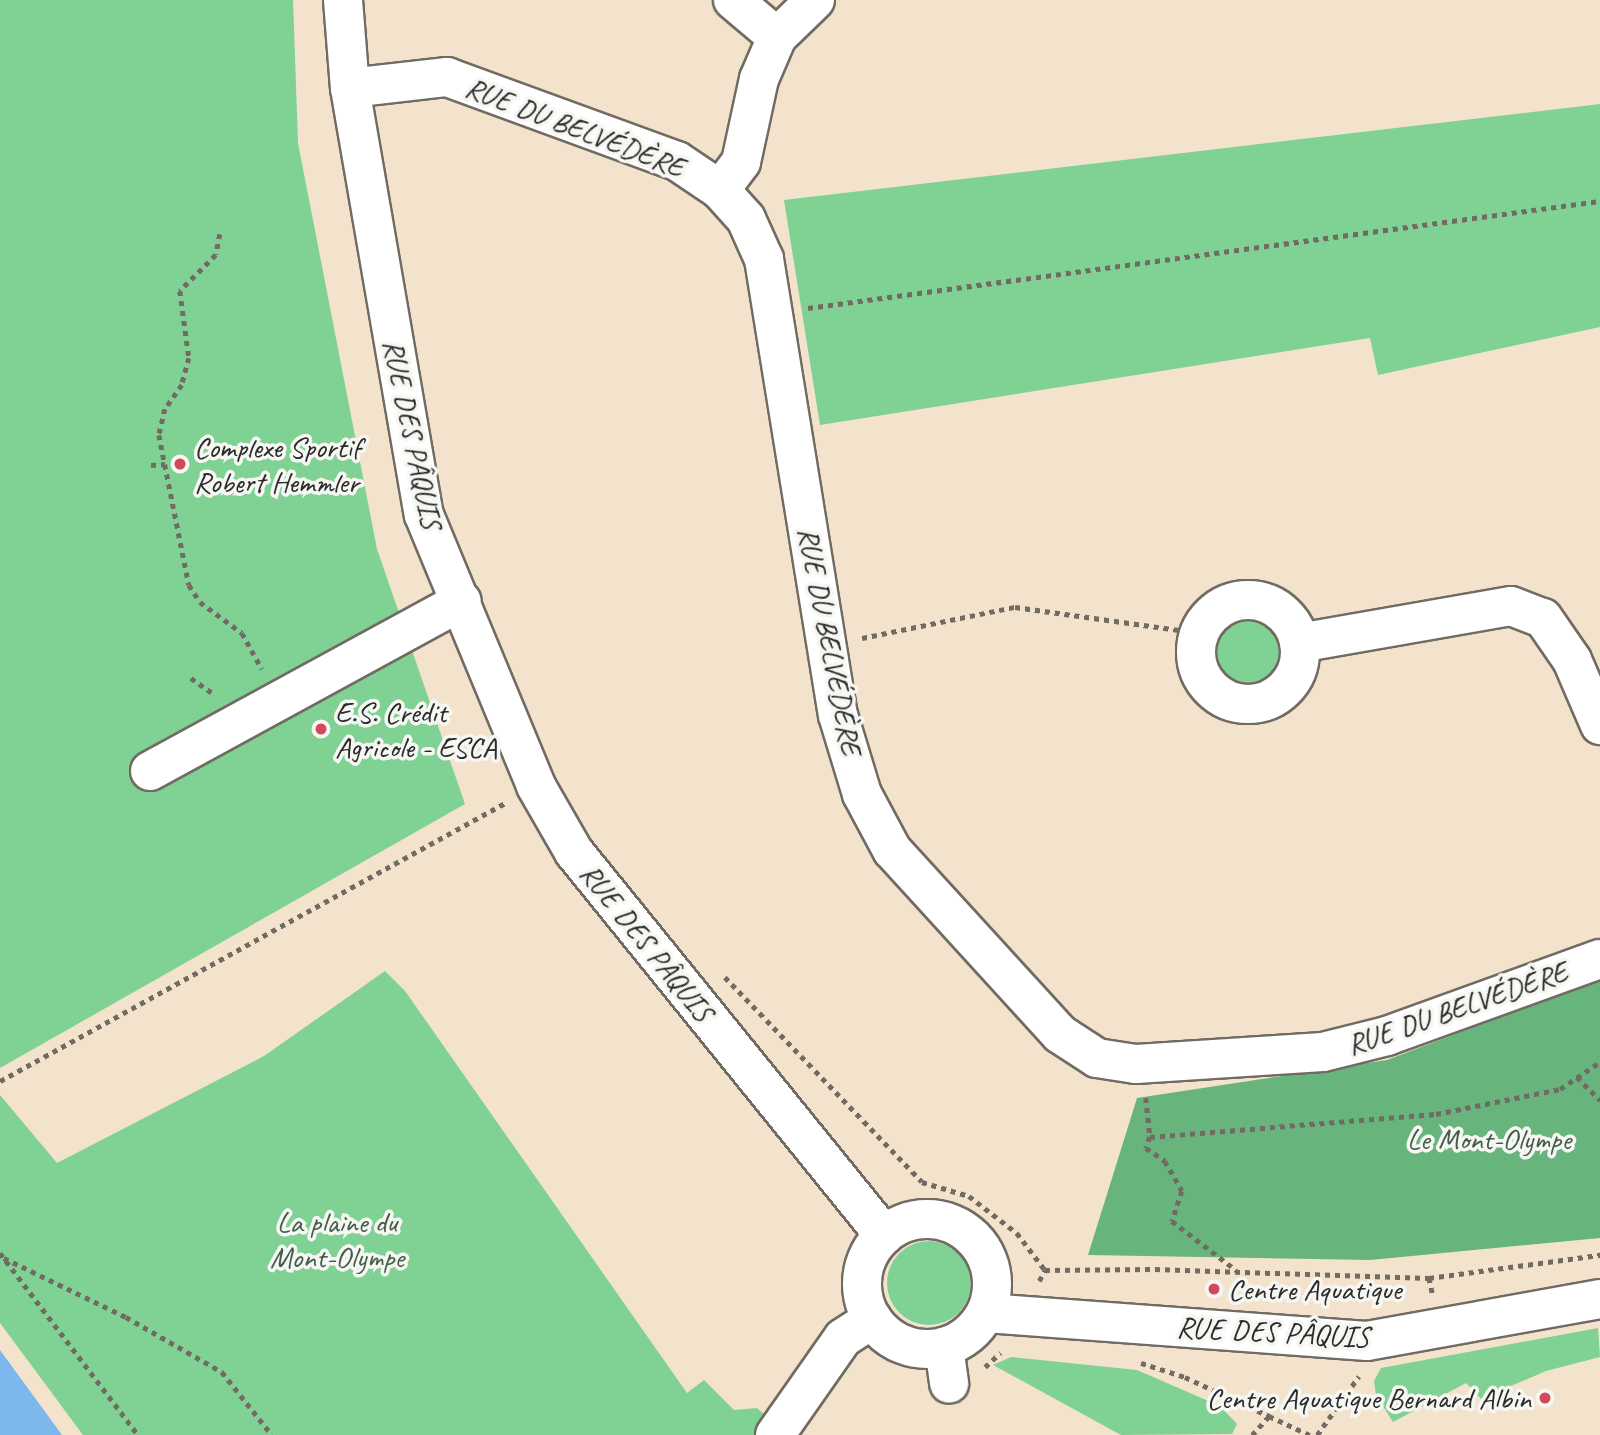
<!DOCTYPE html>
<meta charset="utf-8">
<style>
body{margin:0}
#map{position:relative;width:1600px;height:1435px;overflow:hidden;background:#f3e3cc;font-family:Caveat,sans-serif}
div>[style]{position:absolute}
.green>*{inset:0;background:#7fd293}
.round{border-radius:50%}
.forest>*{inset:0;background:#67b47d}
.water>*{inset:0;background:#7cb7ed}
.path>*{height:4.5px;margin-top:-2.25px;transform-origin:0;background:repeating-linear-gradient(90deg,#716b63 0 5px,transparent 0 10px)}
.roads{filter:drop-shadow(2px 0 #716b63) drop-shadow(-2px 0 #716b63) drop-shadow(0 2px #716b63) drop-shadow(0 -2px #716b63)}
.minor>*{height:38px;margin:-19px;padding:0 19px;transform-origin:19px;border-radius:19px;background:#fff}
.minor>.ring{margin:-19px;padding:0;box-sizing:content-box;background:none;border:38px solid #fff;border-radius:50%}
.dots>*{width:19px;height:19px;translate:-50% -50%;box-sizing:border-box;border:4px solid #f6f6f2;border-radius:50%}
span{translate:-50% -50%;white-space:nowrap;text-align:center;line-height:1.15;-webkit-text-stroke:7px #f6f6f2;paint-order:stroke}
.street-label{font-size:30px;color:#2b2b2b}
.poi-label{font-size:30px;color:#2b2b2b}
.left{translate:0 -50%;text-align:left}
.right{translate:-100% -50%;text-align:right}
.park-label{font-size:30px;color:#445d4a}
</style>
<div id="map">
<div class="green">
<i style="clip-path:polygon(0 0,293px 0,298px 143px,377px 549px,465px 804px,0 1068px)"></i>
<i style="clip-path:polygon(1600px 104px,1600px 327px,1378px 375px,1370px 338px,820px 425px,784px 200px)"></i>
<i class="round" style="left:1212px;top:613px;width:74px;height:74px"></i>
<i style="clip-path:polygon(385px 971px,405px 991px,687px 1393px,704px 1380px,734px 1410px,757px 1408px,787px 1435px,83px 1435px,0 1323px,0 1095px,57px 1163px,264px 1056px)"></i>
<i class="round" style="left:887px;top:1241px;width:84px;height:84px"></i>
<i style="clip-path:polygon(1598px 1328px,1600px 1357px,1546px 1371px,1481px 1399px,1466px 1383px,1393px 1422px,1376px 1395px,1374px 1381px,1381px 1368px)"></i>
<i style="clip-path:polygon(1011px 1357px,1137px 1370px,1220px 1406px,1237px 1424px,1232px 1434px,1121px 1435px,993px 1365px)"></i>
</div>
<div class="forest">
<i style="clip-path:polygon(1600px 979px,1600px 1238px,1370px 1260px,1088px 1255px,1137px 1098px,1387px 1060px)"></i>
</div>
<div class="water">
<i style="clip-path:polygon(0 1350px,62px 1435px,0 1435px)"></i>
</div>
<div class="path">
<i style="left:220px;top:234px;width:21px;rotate:101deg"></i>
<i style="left:216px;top:255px;width:51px;rotate:135deg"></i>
<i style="left:180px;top:291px;width:68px;rotate:82.3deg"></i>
<i style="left:189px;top:358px;width:28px;rotate:105deg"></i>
<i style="left:182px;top:385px;width:29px;rotate:125deg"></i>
<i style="left:165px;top:409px;width:27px;rotate:103deg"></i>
<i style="left:159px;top:435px;width:153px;rotate:78.7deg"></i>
<i style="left:189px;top:585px;width:20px;rotate:57deg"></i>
<i style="left:200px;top:602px;width:52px;rotate:36.4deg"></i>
<i style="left:242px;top:633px;width:41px;rotate:60.9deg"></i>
<i style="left:808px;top:308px;width:799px;rotate:-7.69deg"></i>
<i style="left:151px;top:465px;width:14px;rotate:-4deg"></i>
<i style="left:862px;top:638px;width:156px;rotate:-11.5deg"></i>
<i style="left:1015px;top:607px;width:187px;rotate:8deg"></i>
<i style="left:191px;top:678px;width:29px;rotate:35deg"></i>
<i style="left:725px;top:977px;width:284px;rotate:46.1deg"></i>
<i style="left:922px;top:1182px;width:49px;rotate:16.6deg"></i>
<i style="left:969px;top:1196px;width:61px;rotate:37.6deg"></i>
<i style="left:1017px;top:1233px;width:46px;rotate:52.9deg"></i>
<i style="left:1577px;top:1077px;width:33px;rotate:45deg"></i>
<i style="left:0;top:1081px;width:576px;rotate:-28.83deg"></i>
<i style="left:1146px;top:1098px;width:39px;rotate:84deg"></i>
<i style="left:1150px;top:1137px;width:12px;rotate:110deg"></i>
<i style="left:1146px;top:1148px;width:23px;rotate:34deg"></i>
<i style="left:1165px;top:1161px;width:34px;rotate:60deg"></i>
<i style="left:1182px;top:1191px;width:32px;rotate:108deg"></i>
<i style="left:1172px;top:1221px;width:81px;rotate:37.4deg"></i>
<i style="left:1150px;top:1137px;width:287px;rotate:-4.6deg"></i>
<i style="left:1436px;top:1114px;width:126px;rotate:-11.4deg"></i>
<i style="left:1560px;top:1089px;width:48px;rotate:-34deg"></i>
<i style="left:0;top:1253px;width:228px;rotate:52.8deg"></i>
<i style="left:4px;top:1258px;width:136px;rotate:25.8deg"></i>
<i style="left:126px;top:1317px;width:111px;rotate:29.8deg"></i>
<i style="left:222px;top:1372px;width:80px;rotate:51.6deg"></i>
<i style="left:1429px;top:1278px;width:17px;rotate:77deg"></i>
<i style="left:1039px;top:1281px;width:13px;rotate:-61deg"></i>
<i style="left:1045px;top:1270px;width:110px;rotate:-0.5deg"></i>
<i style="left:1155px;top:1269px;width:274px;rotate:1.9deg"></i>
<i style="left:1429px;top:1278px;width:173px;rotate:-7.7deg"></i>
<i style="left:1141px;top:1363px;width:46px;rotate:17.7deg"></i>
<i style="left:1185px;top:1377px;width:93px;rotate:24.9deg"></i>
<i style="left:985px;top:1367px;width:21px;rotate:-43deg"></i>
<i style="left:1252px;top:1435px;width:25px;rotate:-48deg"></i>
<i style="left:1269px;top:1416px;width:45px;rotate:24.9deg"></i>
<i style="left:1317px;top:1435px;width:72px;rotate:-54.6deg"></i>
</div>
<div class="roads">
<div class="minor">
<i style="left:343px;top:0;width:88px;rotate:85.5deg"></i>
<i style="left:350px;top:88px;width:433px;rotate:80.2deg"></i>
<i style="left:424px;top:515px;width:293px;rotate:67.5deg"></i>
<i style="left:536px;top:786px;width:76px;rotate:60.1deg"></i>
<i style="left:574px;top:852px;width:493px;rotate:51deg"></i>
<i style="left:733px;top:0;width:57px;rotate:40.1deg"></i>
<i style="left:350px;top:88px;width:98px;rotate:-6.5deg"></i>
<i style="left:447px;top:77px;width:245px;rotate:20.1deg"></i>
<i style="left:677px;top:161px;width:52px;rotate:34deg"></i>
<i style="left:720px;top:190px;width:39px;rotate:48deg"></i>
<i style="left:746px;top:219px;width:44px;rotate:65.8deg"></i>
<i style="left:764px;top:259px;width:462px;rotate:80.8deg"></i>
<i style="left:838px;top:715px;width:83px;rotate:73.1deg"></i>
<i style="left:862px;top:794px;width:64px;rotate:61.8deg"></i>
<i style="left:892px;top:850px;width:249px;rotate:47.6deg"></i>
<i style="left:1060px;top:1034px;width:44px;rotate:33deg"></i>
<i style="left:1097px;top:1058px;width:39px;rotate:9deg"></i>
<i style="left:1136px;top:1064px;width:187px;rotate:-3.7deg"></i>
<i style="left:1323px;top:1052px;width:66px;rotate:-14deg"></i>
<i style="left:1387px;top:1036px;width:226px;rotate:-19.9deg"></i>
<i style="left:720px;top:190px;width:35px;rotate:-53deg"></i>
<i style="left:741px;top:162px;width:85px;rotate:-77.8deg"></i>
<i style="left:759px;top:79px;width:46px;rotate:-66.8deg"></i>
<i style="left:777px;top:37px;width:53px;rotate:-44.2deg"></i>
<i class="ring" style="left:1196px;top:600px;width:66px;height:66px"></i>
<i style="left:1299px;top:643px;width:215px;rotate:-9.9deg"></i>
<i style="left:1511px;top:606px;width:34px;rotate:21deg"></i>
<i style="left:1543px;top:618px;width:51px;rotate:55.4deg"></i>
<i style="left:1572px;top:660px;width:71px;rotate:66.7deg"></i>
<i style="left:150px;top:771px;width:355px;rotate:-28.6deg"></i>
<i class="ring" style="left:862px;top:1219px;width:92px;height:92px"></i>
<i style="left:986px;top:1313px;width:382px;rotate:4.2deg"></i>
<i style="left:1367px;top:1341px;width:237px;rotate:-10.2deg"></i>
<i style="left:944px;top:1347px;width:37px;rotate:82deg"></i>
<i style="left:775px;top:1435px;width:118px;rotate:-55deg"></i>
<i style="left:843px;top:1338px;width:35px;rotate:-33deg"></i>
</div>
</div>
<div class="dots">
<i style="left:180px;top:464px;background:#d1495b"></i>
<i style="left:321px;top:729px;background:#d1495b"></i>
<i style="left:1214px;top:1289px;background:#d1495b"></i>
<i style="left:1545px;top:1398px;background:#d1495b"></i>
</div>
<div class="street-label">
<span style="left:575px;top:127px;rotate:21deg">RUE DU BELVÉDÈRE</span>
<span style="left:413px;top:434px;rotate:78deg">RUE DES PÂQUIS</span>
<span style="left:830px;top:641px;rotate:79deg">RUE DU BELVÉDÈRE</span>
<span style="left:647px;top:942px;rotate:51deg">RUE DES PÂQUIS</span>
<span style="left:1457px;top:1008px;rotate:-19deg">RUE DU BELVÉDÈRE</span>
<span style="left:1273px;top:1332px;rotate:3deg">RUE DES PÂQUIS</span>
</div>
<div class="poi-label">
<span class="left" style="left:194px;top:464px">Complexe Sportif<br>Robert Hemmler</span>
<span class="left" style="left:335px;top:729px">E.S. Crédit<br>Agricole - ESCA</span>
<span class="left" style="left:1228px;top:1289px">Centre Aquatique</span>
<span class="right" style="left:1531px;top:1398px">Centre Aquatique Bernard Albin</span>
</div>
<div class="park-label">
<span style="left:1489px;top:1139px">Le Mont-Olympe</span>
<span style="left:337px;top:1239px">La plaine du<br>Mont-Olympe</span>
</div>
</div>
